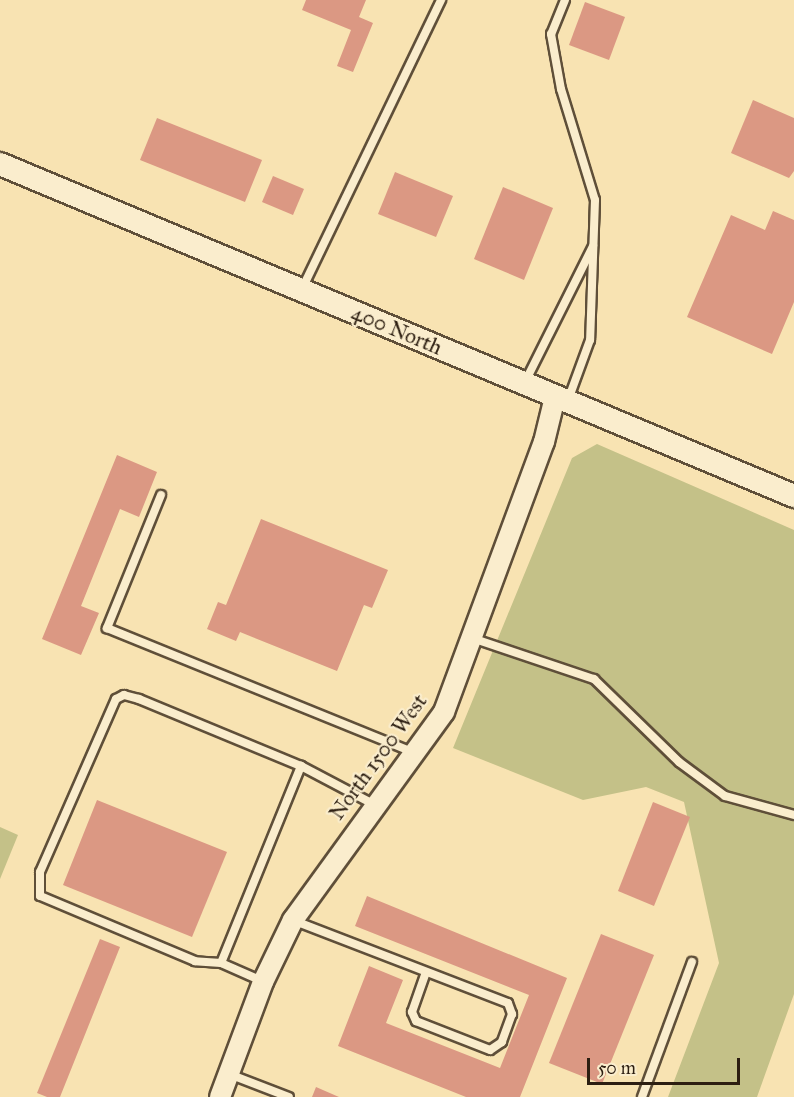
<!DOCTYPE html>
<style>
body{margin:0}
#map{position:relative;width:794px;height:1097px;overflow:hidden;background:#f8e3b2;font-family:"IM FELL Great Primer",serif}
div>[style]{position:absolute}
.green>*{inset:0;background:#c4c188}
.building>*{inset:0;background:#db9883}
.roads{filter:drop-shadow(2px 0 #5f4f39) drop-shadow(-2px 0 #5f4f39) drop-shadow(0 2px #5f4f39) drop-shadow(0 -2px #5f4f39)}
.service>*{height:8px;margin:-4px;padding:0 4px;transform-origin:4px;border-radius:4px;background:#faedcd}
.tertiary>*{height:20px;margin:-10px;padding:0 10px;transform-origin:10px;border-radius:10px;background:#faedcd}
.secondary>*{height:22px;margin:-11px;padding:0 11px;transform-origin:11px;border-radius:11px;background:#faedcd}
span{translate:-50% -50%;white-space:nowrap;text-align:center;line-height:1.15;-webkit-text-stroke:4.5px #faedcd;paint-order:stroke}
.street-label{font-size:21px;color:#2c1e11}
.scale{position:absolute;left:587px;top:1058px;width:153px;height:27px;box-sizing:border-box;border:3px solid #2c1e11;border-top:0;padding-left:8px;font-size:18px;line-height:21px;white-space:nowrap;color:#2c1e11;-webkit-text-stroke:4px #faedcd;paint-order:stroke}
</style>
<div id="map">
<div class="green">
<i style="clip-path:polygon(597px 444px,794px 530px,794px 994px,757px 1097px,668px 1097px,719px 963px,684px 802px,646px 787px,583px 800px,453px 748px,572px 458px)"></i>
<i style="clip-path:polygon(0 827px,18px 835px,0 879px)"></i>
</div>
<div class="building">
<i style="clip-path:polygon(306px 0,366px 0,359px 17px,373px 23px,353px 72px,337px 66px,351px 30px,302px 10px)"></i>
<i style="clip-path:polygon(585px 2px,625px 17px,609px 60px,569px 45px)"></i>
<i style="clip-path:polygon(753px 100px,794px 118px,794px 171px,789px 178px,731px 153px)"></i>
<i style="clip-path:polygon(157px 118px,262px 160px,245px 202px,140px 160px)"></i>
<i style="clip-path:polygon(395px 172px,453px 196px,436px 237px,378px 214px)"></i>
<i style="clip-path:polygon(273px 176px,304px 189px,293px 215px,262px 202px)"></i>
<i style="clip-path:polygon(503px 187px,553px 208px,524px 280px,474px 259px)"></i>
<i style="clip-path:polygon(773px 211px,794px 220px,794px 302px,772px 354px,687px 317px,731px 215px,765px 230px)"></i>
<i style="clip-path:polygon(117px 455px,157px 472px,139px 517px,120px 509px,81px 606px,99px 613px,81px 655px,42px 639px)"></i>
<i style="clip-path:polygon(261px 519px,388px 570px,372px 608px,364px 605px,337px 671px,240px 632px,236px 641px,207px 629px,218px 602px,226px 605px)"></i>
<i style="clip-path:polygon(97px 800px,227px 852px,192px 937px,63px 885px)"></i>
<i style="clip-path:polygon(653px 802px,690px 817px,654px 906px,618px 891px)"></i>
<i style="clip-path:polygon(367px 896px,567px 978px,520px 1097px,466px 1097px,338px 1046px,369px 966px,403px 980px,386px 1023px,500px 1068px,529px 995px,355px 926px)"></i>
<i style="clip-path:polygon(601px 934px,654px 955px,602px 1084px,549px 1063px)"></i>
<i style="clip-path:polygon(100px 939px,120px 947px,60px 1097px,47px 1097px,37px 1093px)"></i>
<i style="clip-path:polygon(316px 1087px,339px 1097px,312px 1097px)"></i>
</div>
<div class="roads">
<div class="service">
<i style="left:565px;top:0;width:37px;rotate:112deg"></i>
<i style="left:551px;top:34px;width:56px;rotate:79.7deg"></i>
<i style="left:561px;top:89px;width:116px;rotate:73deg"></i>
<i style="left:595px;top:200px;width:140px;rotate:92deg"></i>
<i style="left:590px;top:340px;width:64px;rotate:110.1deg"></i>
<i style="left:302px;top:289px;width:321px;rotate:-64.3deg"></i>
<i style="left:526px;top:380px;width:150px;rotate:-63.4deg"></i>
<i style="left:161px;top:495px;width:144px;rotate:112.1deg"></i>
<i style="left:107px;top:628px;width:330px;rotate:22.1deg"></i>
<i style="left:472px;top:638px;width:129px;rotate:18.6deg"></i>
<i style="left:594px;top:679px;width:119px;rotate:44.3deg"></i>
<i style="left:679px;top:762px;width:57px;rotate:36.5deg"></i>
<i style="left:725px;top:796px;width:72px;rotate:15.4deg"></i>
<i style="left:295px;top:921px;width:228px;rotate:21.1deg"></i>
<i style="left:508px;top:1003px;width:12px;rotate:70deg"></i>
<i style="left:512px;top:1014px;width:30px;rotate:110deg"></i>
<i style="left:502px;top:1042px;width:14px;rotate:146deg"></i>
<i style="left:490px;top:1050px;width:79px;rotate:-158.6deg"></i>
<i style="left:416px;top:1021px;width:10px;rotate:-114deg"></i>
<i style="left:412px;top:1012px;width:42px;rotate:-70.7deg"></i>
<i style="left:221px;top:963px;width:213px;rotate:-67.9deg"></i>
<i style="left:262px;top:981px;width:45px;rotate:-156.3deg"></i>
<i style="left:221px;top:963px;width:26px;rotate:-176deg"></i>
<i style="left:195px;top:961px;width:168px;rotate:-157.2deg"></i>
<i style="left:40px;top:896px;width:24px;rotate:-90deg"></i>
<i style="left:40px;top:872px;width:189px;rotate:-66.3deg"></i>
<i style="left:116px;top:699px;width:9px;rotate:-27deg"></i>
<i style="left:124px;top:695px;width:16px;rotate:15deg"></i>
<i style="left:139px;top:699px;width:175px;rotate:22.5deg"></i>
<i style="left:301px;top:766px;width:81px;rotate:27.8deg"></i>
<i style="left:229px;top:1074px;width:64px;rotate:21deg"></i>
<i style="left:642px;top:1097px;width:144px;rotate:-69.7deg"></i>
</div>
<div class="tertiary">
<i style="left:220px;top:1097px;width:123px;rotate:-69.5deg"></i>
<i style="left:263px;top:982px;width:69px;rotate:-64.2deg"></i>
<i style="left:293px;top:920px;width:257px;rotate:-54deg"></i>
<i style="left:444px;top:712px;width:288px;rotate:-69.7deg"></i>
<i style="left:544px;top:442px;width:46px;rotate:-76.3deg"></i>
</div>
<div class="secondary">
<i style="left:0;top:164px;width:861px;rotate:22.69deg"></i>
</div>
</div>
<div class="street-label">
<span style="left:397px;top:330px;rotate:23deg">400 North</span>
<span style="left:378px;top:757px;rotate:-54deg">North 1500 West</span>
</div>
<div class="scale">50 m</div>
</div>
